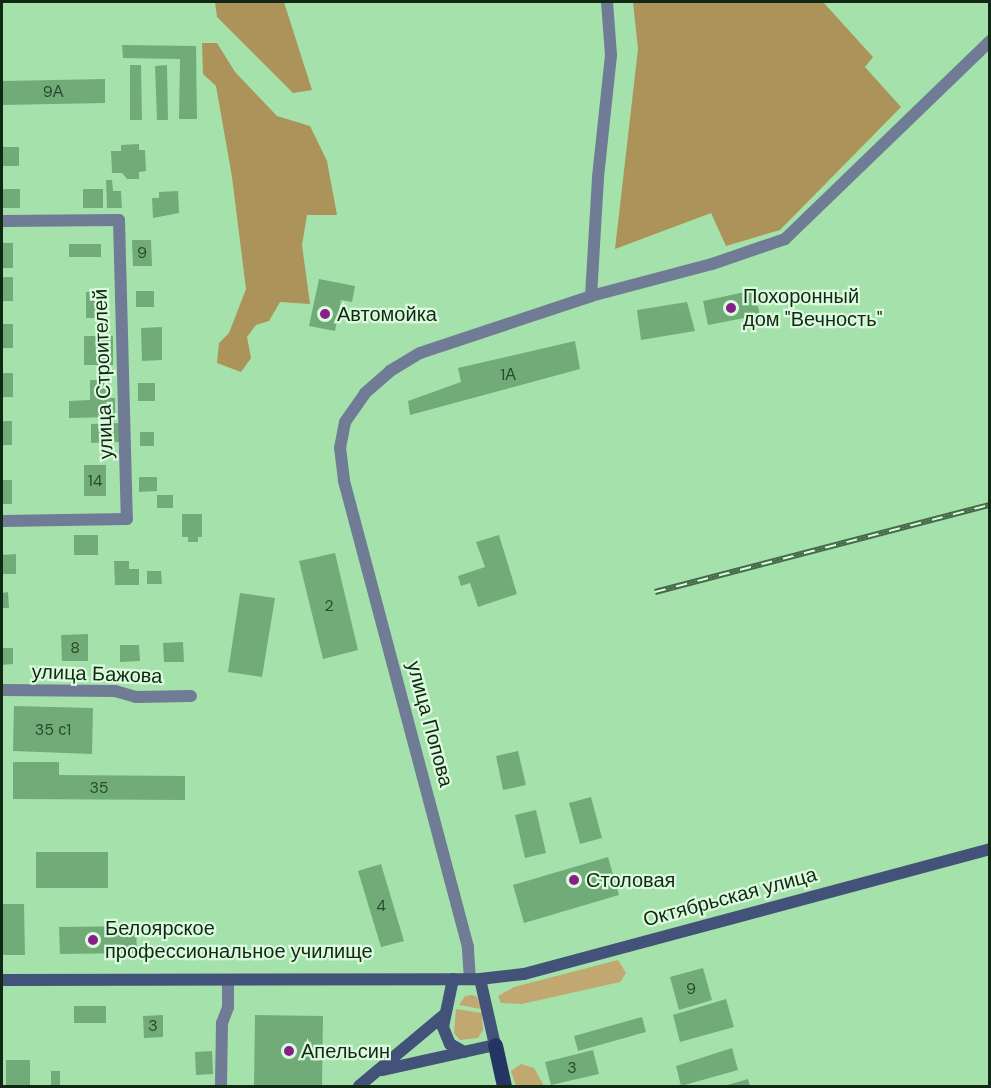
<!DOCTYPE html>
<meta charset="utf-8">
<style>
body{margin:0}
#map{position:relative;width:991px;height:1088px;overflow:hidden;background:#a5e2ab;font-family:"DM Sans",sans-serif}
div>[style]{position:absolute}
.green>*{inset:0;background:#c1a870}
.forest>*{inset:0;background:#ab9359}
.building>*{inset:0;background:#71ac78}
.street>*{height:12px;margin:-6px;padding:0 6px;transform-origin:6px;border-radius:6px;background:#707b96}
.secondary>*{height:12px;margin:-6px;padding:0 6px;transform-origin:6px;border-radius:6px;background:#435279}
.primary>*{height:15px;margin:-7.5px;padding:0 7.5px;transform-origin:7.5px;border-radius:7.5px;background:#253563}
.rail>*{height:6px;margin-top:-3px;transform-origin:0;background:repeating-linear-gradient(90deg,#dcfbde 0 11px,#456949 0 22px);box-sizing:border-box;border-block:2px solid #456949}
.dots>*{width:16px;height:16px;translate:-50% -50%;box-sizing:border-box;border:3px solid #dcfbde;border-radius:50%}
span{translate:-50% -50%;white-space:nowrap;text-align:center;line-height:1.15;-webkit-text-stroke:4.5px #dcfbde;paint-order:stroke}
.number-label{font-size:16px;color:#294a2d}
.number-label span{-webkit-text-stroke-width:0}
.poi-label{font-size:20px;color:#112914}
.left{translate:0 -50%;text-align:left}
.street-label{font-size:20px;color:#112914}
.frame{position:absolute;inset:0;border:3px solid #112914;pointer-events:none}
</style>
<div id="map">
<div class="green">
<i style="clip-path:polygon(618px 960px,626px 973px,620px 982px,522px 1004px,501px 1003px,498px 996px,514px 987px)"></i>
<i style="clip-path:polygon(472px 995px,477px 997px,481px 1009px,459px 1005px,465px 996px)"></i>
<i style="clip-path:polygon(456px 1009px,482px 1013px,483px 1030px,478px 1038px,460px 1040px,454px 1033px)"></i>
<i style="clip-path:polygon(521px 1064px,534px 1068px,544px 1086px,516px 1086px,511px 1071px)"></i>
</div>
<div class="forest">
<i style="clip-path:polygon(215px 2px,284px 2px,312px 90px,293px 93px,217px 17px)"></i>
<i style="clip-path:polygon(633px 2px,823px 2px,873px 57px,865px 67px,901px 107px,780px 230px,726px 246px,711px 213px,615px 249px,638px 49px)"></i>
<i style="clip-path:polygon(202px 43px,217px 43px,235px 72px,277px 116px,310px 126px,327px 161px,337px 215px,307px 215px,302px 245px,310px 304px,280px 302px,269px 321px,256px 325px,247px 337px,251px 358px,241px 372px,217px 363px,219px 343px,229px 333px,246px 289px,232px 177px,216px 86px,203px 74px)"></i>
</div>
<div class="building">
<i style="clip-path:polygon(122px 45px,196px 46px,197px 119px,179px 119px,180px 59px,123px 58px)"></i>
<i style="clip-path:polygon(130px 65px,141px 65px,142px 120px,130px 120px)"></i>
<i style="clip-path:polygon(167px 65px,168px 120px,157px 120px,155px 66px)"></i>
<i style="clip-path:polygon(105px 79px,105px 103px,2px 105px,2px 81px)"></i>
<i style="clip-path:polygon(139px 144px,139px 150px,145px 150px,146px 171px,139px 172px,139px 179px,127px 179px,122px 173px,112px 173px,111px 151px,121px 151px,121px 145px)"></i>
<i style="clip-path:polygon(2px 147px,19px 147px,19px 166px,2px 166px)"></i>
<i style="clip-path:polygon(106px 180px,112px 180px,113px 191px,121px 191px,122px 208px,107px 208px)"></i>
<i style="clip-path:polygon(2px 189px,20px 189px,20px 208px,2px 208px)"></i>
<i style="clip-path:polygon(83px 189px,103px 189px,103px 208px,83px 208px)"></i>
<i style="clip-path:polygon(178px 191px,179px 213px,153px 218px,152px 198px,159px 198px,159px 192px)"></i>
<i style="clip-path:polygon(132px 240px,151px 240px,152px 266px,133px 266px)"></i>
<i style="clip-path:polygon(2px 243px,13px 243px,13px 268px,2px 268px)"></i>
<i style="clip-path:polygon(69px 244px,101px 244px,101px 257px,69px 257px)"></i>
<i style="clip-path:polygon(2px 277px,13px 277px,13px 301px,2px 301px)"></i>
<i style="clip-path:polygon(319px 279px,355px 286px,352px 302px,341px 300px,335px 331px,309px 326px)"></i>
<i style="clip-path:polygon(754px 290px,760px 315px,708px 325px,703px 301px)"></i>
<i style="clip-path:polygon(136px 291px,154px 291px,154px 307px,136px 307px)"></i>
<i style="clip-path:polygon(86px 292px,101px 292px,101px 318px,86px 318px)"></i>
<i style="clip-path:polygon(687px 302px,695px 331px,641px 340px,637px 310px)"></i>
<i style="clip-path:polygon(2px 324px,13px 324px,13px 348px,2px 348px)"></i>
<i style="clip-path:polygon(162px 327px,162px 360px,142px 361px,141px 328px)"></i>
<i style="clip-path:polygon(84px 336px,113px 336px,113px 365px,84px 365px)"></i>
<i style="clip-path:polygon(575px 341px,580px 369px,410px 415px,408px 401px,461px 382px,458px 368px)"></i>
<i style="clip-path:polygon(2px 373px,13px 373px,13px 397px,2px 397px)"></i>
<i style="clip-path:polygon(90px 380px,106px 380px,106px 398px,115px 398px,115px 417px,69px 418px,69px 401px,90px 400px)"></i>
<i style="clip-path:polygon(138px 383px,155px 383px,155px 401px,138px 401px)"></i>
<i style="clip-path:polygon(2px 421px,12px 421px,12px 445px,2px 445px)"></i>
<i style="clip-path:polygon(120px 423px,120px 442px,91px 443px,91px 424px)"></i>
<i style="clip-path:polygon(140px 432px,154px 432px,154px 446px,140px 446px)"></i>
<i style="clip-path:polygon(84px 465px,106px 465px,106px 496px,84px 496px)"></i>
<i style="clip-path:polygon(139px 477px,157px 477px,157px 491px,139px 492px)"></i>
<i style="clip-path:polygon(2px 480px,12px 480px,12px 504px,2px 504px)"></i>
<i style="clip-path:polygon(157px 495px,173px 495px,173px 508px,157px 508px)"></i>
<i style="clip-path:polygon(182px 514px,202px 514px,202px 537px,198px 537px,198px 542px,188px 542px,188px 537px,182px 537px)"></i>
<i style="clip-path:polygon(74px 535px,98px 535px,98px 555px,74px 555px)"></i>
<i style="clip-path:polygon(499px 535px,517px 594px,478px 607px,470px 583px,461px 586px,458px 576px,485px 567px,476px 542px)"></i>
<i style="clip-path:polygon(335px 553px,358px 650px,323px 659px,299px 561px)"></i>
<i style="clip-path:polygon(16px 554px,16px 574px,2px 574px,2px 555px)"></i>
<i style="clip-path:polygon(114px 561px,129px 561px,129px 569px,139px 569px,139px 585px,115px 585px)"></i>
<i style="clip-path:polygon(147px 571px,161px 571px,162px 584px,147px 584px)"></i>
<i style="clip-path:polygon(8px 592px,9px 608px,2px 608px,2px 593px)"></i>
<i style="clip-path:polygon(240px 593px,275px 598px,262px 677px,228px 672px)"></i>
<i style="clip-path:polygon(88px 634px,88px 661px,62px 661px,61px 635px)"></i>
<i style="clip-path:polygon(183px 642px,184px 662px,164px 662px,163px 643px)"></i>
<i style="clip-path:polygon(120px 645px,139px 645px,140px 661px,120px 662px)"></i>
<i style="clip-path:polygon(2px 648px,13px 648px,13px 664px,2px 665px)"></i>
<i style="clip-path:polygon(14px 706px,93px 708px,92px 754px,13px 751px)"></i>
<i style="clip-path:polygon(518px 751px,526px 785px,503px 790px,496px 756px)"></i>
<i style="clip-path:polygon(13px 762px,59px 762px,59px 775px,185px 776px,185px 800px,13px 799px)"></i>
<i style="clip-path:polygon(591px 797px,602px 838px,580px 844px,569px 803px)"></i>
<i style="clip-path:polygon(536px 810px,546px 853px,525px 858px,515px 815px)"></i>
<i style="clip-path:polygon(36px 852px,108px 852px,108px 888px,36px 888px)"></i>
<i style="clip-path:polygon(608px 857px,619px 895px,524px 923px,513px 885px)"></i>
<i style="clip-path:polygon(381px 864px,404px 941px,381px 947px,358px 871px)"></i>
<i style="clip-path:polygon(3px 904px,24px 904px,25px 955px,3px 955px)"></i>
<i style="clip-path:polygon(136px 926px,137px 953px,60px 954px,59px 927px)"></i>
<i style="clip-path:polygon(703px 968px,712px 1000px,679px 1010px,670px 977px)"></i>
<i style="clip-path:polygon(726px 999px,734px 1027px,680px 1042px,673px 1015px)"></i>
<i style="clip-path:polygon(74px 1006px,106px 1006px,106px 1023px,74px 1023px)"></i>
<i style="clip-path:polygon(163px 1015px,163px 1037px,144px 1038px,143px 1016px)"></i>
<i style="clip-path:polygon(255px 1015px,323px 1016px,322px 1086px,254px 1086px)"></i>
<i style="clip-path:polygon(642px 1017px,646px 1032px,578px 1051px,574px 1036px)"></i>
<i style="clip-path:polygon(732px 1048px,738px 1070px,681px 1086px,676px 1066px)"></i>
<i style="clip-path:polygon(593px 1050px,599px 1074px,551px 1085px,545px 1062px)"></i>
<i style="clip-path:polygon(212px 1051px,213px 1074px,196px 1075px,195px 1052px)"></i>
<i style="clip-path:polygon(6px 1060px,30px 1060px,30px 1086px,6px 1086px)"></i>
<i style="clip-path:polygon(51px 1071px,60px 1071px,60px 1086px,51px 1086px)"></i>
<i style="clip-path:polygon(748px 1079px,750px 1086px,724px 1086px)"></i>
</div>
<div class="street">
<i style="left:2px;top:221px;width:117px;rotate:-0.5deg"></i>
<i style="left:119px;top:220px;width:299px;rotate:88.5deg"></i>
<i style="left:127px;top:519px;width:125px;rotate:179.1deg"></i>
<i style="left:591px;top:296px;width:119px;rotate:-86.6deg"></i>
<i style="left:598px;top:177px;width:123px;rotate:-83.9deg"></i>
<i style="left:611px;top:55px;width:53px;rotate:-94.3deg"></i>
<i style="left:2px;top:690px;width:113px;rotate:0.5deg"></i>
<i style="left:115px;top:691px;width:22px;rotate:16deg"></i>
<i style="left:136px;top:697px;width:55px;rotate:-1deg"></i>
<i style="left:470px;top:979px;width:32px;rotate:-94deg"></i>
<i style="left:468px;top:947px;width:483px;rotate:-104.9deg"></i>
<i style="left:344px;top:480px;width:32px;rotate:-97deg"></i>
<i style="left:340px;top:448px;width:26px;rotate:-79deg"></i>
<i style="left:345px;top:422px;width:35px;rotate:-55deg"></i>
<i style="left:365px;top:393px;width:33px;rotate:-41deg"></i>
<i style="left:390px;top:371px;width:35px;rotate:-31deg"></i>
<i style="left:420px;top:353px;width:180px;rotate:-18.4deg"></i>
<i style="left:591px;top:296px;width:125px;rotate:-14.8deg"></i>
<i style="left:712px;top:264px;width:77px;rotate:-18.9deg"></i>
<i style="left:785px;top:239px;width:285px;rotate:-44deg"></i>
<i style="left:221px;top:1086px;width:63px;rotate:-89.1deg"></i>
<i style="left:222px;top:1023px;width:17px;rotate:-69deg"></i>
<i style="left:228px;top:1007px;width:27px;rotate:-90deg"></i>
</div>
<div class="secondary">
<i style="left:453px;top:979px;width:49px;rotate:101.8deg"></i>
<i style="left:443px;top:1027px;width:18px;rotate:68deg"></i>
<i style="left:450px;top:1044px;width:16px;rotate:30deg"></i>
<i style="left:480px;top:979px;width:44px;rotate:-6.5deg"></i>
<i style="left:524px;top:974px;width:482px;rotate:-15deg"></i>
<i style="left:2px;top:980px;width:478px;rotate:-0.1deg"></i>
<i style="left:480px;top:979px;width:68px;rotate:77.2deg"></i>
<i style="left:495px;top:1045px;width:116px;rotate:167.5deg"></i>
<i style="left:359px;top:1086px;width:111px;rotate:-39.9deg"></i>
</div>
<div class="primary">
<i style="left:495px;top:1045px;width:42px;rotate:77.6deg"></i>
</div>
<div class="rail">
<i style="left:655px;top:592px;width:346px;rotate:-14.6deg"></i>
</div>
<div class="dots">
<i style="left:731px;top:308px;background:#862088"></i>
<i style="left:325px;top:314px;background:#862088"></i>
<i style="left:574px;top:880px;background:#862088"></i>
<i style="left:93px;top:940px;background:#862088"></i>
<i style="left:289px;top:1051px;background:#862088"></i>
</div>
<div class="number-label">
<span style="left:53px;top:92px">9А</span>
<span style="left:142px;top:253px">9</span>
<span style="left:508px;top:375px">1А</span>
<span style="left:95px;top:481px">14</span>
<span style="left:329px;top:606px">2</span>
<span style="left:75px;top:648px">8</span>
<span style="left:53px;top:730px">35 с1</span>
<span style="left:99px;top:788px">35</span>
<span style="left:381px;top:906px">4</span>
<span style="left:691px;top:989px">9</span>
<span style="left:153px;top:1026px">3</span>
<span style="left:572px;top:1068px">3</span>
</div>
<div class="poi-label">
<span class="left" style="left:743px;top:308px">Похоронный<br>дом "Вечность"</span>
<span class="left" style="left:337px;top:314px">Автомойка</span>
<span class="left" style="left:586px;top:880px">Столовая</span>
<span class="left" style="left:105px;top:940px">Белоярское<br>профессиональное училище</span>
<span class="left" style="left:301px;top:1051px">Апельсин</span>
</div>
<div class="street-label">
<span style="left:103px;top:374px;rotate:-92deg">улица Строителей</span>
<span style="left:97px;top:674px;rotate:2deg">улица Бажова</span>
<span style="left:430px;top:724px;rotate:75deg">улица Попова</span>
<span style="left:730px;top:897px;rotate:-15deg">Октябрьская улица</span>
</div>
<div class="frame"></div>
</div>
